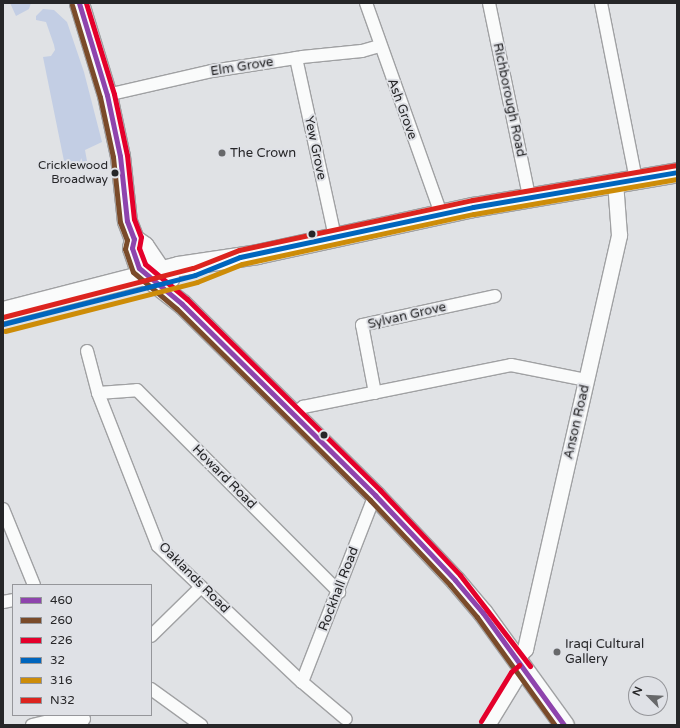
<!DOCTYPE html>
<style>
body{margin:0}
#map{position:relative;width:680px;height:728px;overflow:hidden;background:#e0e2e5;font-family:"Varela Round",sans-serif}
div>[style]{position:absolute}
.green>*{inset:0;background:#c3cee4}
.roads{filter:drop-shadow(1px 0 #a0a1a3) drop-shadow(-1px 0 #a0a1a3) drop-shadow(0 1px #a0a1a3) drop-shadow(0 -1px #a0a1a3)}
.minor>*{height:12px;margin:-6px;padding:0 6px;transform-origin:6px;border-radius:6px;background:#fafbfb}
.tertiary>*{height:15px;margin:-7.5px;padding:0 7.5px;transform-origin:7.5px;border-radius:7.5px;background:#fafbfb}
.primary>*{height:19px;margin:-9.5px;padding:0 9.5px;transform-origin:9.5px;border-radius:9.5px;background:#fafbfb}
.bus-1>*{height:5px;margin:-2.5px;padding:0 2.5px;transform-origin:2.5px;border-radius:2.5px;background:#8e44ad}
.bus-2>*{height:5px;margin:-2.5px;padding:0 2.5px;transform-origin:2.5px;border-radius:2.5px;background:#7a4b2a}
.bus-3>*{height:5px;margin:-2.5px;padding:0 2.5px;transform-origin:2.5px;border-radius:2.5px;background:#e4002b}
.bus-4>*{height:5px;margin:-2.5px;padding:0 2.5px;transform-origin:2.5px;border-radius:2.5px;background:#0065bd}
.bus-5>*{height:5px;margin:-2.5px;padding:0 2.5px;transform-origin:2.5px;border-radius:2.5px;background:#cd8c08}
.bus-6>*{height:5px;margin:-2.5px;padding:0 2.5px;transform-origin:2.5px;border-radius:2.5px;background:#dc241f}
.dots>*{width:11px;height:11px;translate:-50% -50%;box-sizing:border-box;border:2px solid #dfe1e6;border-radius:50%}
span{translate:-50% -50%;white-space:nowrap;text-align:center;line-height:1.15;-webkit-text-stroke:4px #dfe1e6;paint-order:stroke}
.bus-label{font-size:12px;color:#262628}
.right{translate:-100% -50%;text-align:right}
.street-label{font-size:13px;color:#262628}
.poi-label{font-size:13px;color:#262628}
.left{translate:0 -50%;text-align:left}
.frame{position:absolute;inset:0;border:4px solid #262628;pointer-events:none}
.legend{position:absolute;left:12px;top:584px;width:140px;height:132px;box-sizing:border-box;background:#dfe1e6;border:1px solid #95969a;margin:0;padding:5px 7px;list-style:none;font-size:12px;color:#262628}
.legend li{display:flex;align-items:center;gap:8px;height:20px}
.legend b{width:20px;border:1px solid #95969a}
.north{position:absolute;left:628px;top:676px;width:40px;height:40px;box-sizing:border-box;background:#dfe1e6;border:1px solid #95969a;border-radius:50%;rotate:294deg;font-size:11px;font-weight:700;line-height:16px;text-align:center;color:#262628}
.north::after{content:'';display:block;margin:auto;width:14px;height:18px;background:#67686a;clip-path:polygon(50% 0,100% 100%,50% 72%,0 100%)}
</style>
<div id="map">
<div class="green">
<i style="clip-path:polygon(10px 3px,31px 3px,29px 9px,16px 16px)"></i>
<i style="clip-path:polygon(43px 9px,54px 10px,67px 22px,84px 72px,102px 142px,85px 150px,87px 161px,65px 166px,43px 57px,51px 56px,55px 50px,54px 45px,46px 22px,36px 20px,36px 16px)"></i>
</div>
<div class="roads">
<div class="minor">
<i style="left:366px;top:3px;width:224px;rotate:70.4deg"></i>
<i style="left:489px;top:3px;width:197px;rotate:78.3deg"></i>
<i style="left:601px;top:3px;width:180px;rotate:78.8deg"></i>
<i style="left:296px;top:58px;width:183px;rotate:77.7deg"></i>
<i style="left:107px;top:95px;width:108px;rotate:-12.9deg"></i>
<i style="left:212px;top:71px;width:91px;rotate:-8.8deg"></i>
<i style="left:302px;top:57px;width:60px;rotate:-5.7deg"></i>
<i style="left:362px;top:51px;width:18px;rotate:-16deg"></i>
<i style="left:87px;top:351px;width:43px;rotate:75.3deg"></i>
<i style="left:98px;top:393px;width:164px;rotate:68.6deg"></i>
<i style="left:158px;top:546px;width:198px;rotate:43.4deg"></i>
<i style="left:302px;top:682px;width:57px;rotate:40.1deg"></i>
<i style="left:98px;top:393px;width:39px;rotate:-4deg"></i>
<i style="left:137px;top:390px;width:286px;rotate:45deg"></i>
<i style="left:375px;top:393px;width:69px;rotate:-100.8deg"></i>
<i style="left:362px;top:325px;width:136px;rotate:-12.3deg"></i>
<i style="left:293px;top:415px;width:13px;rotate:-39deg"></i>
<i style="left:303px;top:407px;width:212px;rotate:-11.4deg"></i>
<i style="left:511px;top:365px;width:76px;rotate:11.3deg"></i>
<i style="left:3px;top:509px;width:82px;rotate:67.8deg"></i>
<i style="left:3px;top:602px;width:10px;rotate:-11deg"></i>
<i style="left:151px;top:636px;width:70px;rotate:-44.4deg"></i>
<i style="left:302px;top:682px;width:201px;rotate:-68.7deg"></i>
<i style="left:151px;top:689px;width:62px;rotate:35.8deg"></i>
<i style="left:32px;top:725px;width:26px;rotate:-13deg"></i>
<i style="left:57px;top:719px;width:27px"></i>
</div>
<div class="tertiary">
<i style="left:516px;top:658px;width:13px;rotate:-45deg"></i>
<i style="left:525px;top:649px;width:425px;rotate:-77.2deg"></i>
<i style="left:619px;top:235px;width:53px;rotate:-94.3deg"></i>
<i style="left:487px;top:725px;width:57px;rotate:-58.5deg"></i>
<i style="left:517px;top:676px;width:9px;rotate:-41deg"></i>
</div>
<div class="primary">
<i style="left:79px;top:3px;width:96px;rotate:73.1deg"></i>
<i style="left:107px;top:95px;width:62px;rotate:78deg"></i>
<i style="left:120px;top:156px;width:65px;rotate:83.9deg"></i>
<i style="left:127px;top:221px;width:19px;rotate:69deg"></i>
<i style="left:134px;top:239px;width:9px;rotate:103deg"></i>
<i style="left:132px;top:248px;width:21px;rotate:71deg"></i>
<i style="left:139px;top:268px;width:9px;rotate:49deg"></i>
<i style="left:145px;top:275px;width:47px;rotate:38.1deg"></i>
<i style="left:182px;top:304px;width:272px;rotate:44.7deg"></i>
<i style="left:375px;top:495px;width:117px;rotate:46.7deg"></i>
<i style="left:455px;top:580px;width:43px;rotate:49.7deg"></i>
<i style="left:483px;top:613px;width:138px;rotate:54.1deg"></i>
<i style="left:134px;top:239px;width:12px;rotate:35deg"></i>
<i style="left:144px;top:246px;width:30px;rotate:56deg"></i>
<i style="left:161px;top:271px;width:11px;rotate:41deg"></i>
<i style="left:3px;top:311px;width:181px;rotate:-14.4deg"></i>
<i style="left:178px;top:266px;width:80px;rotate:-8.6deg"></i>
<i style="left:257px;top:254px;width:221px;rotate:-12.3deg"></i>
<i style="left:473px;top:207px;width:207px;rotate:-9.7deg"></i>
</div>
</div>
<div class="bus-1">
<i style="left:79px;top:3px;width:96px;rotate:73.1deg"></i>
<i style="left:107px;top:95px;width:62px;rotate:78deg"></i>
<i style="left:120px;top:156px;width:65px;rotate:83.9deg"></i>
<i style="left:127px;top:221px;width:19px;rotate:69deg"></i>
<i style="left:134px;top:239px;width:9px;rotate:103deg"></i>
<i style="left:132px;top:248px;width:21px;rotate:71deg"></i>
<i style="left:139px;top:268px;width:56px;rotate:39.9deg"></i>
<i style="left:182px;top:304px;width:272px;rotate:44.7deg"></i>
<i style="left:375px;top:495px;width:117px;rotate:46.7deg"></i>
<i style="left:455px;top:580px;width:43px;rotate:49.7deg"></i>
<i style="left:483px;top:613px;width:138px;rotate:54.1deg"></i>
</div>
<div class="bus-2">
<i style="left:72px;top:5px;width:96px;rotate:73.1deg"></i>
<i style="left:100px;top:97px;width:61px;rotate:77.8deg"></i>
<i style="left:113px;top:157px;width:65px;rotate:83.9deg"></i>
<i style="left:120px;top:222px;width:19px;rotate:69deg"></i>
<i style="left:127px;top:240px;width:9px;rotate:103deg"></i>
<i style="left:125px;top:249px;width:24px;rotate:71deg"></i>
<i style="left:133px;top:272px;width:57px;rotate:40.1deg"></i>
<i style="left:177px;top:309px;width:272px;rotate:44.7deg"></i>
<i style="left:370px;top:500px;width:117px;rotate:46.7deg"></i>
<i style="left:450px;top:585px;width:42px;rotate:49.8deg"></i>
<i style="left:477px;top:617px;width:133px;rotate:54.2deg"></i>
</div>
<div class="bus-3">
<i style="left:86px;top:3px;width:95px;rotate:72.9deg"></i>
<i style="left:114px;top:94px;width:62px;rotate:78deg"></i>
<i style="left:127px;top:155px;width:64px;rotate:83.8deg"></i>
<i style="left:134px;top:219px;width:19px;rotate:69deg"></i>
<i style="left:141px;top:237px;width:11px;rotate:100deg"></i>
<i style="left:139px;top:248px;width:17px;rotate:69deg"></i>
<i style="left:145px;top:264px;width:55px;rotate:39.8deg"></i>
<i style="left:187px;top:299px;width:272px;rotate:44.7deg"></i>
<i style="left:380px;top:490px;width:117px;rotate:46.7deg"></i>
<i style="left:460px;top:575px;width:115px;rotate:52.4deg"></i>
<i style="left:481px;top:721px;width:57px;rotate:-58.5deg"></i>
<i style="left:511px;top:672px;width:11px;rotate:-41deg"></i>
</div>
<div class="bus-4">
<i style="left:3px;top:324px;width:198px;rotate:-14.3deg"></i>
<i style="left:195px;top:275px;width:48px;rotate:-21.8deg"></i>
<i style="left:240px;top:257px;width:238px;rotate:-12.1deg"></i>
<i style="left:473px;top:207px;width:207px;rotate:-9.7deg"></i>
</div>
<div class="bus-5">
<i style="left:5px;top:331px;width:198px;rotate:-14.3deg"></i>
<i style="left:197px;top:282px;width:48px;rotate:-21.8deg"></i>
<i style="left:242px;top:264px;width:237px;rotate:-12.2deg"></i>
<i style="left:474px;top:214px;width:206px;rotate:-9.8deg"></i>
</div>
<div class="bus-6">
<i style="left:3px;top:317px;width:196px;rotate:-14.5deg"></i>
<i style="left:193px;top:268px;width:49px;rotate:-21.4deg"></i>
<i style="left:239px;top:250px;width:238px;rotate:-12.1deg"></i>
<i style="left:472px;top:200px;width:207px;rotate:-9.7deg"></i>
</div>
<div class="dots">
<i style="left:222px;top:153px;background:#67686a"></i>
<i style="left:115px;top:173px;background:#262628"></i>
<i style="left:312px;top:234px;background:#262628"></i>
<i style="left:324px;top:435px;background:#262628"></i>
<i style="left:557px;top:652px;background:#67686a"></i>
</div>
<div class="bus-label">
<span class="right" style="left:108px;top:173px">Cricklewood<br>Broadway</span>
</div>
<div class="street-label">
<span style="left:242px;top:67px;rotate:-9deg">Elm Grove</span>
<span style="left:509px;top:100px;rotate:78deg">Richborough Road</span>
<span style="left:402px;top:109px;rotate:70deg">Ash Grove</span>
<span style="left:315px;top:148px;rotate:78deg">Yew Grove</span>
<span style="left:407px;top:316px;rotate:-13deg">Sylvan Grove</span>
<span style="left:577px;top:422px;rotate:-77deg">Anson Road</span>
<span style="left:224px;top:477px;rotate:45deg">Howard Road</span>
<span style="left:194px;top:578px;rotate:45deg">Oaklands Road</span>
<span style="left:339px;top:589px;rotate:-69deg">Rockhall Road</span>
</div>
<div class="poi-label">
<span class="left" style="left:230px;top:153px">The Crown</span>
<span class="left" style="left:565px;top:652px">Iraqi Cultural<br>Gallery</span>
</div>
<div class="frame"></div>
<ul class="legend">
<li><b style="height:5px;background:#8e44ad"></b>460</li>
<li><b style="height:5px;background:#7a4b2a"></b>260</li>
<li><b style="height:5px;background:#e4002b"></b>226</li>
<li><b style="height:5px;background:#0065bd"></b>32</li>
<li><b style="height:5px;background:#cd8c08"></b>316</li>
<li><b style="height:5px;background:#dc241f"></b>N32</li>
</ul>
<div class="north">N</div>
</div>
